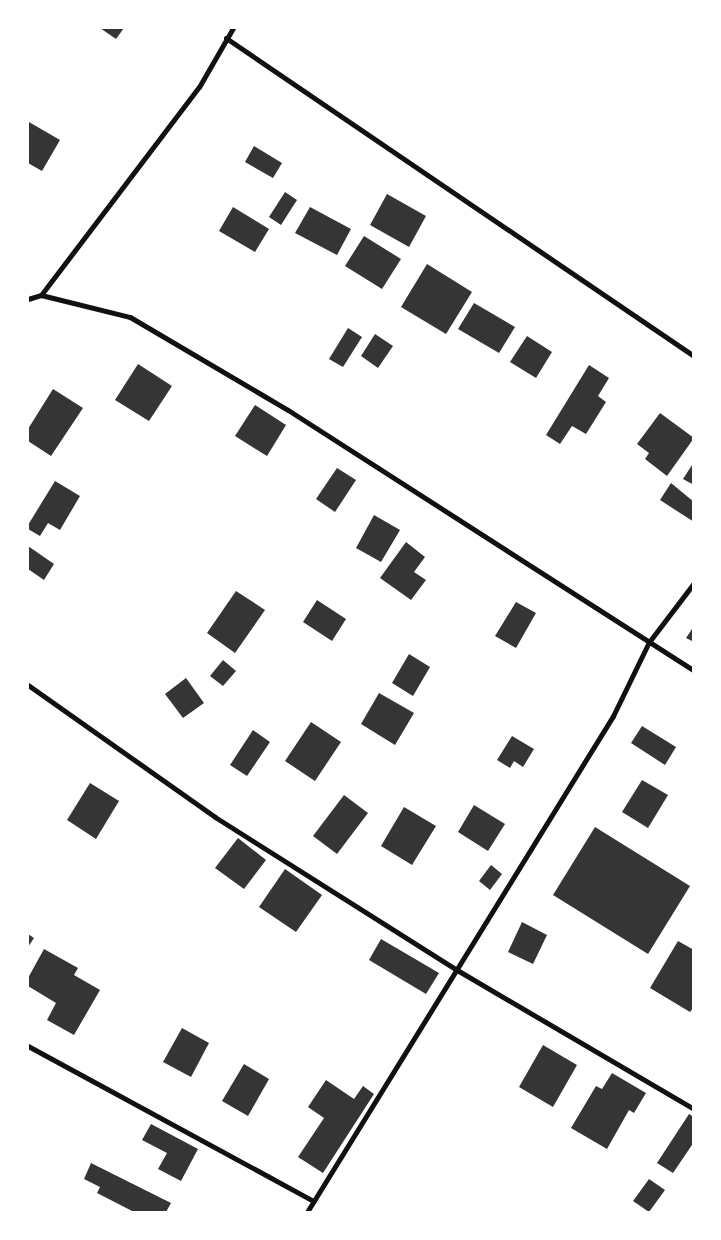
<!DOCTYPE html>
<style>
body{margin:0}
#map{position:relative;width:721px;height:1240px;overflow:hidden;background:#fff;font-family:"Times New Roman",serif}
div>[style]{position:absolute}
.building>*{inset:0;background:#353535}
.minor>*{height:5px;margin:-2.5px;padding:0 2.5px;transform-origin:2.5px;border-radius:2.5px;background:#111}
span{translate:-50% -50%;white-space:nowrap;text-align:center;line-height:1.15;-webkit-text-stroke:5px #fff;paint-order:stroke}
.frame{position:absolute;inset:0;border:29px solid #fff;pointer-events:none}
</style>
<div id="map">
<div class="building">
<i style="clip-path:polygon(100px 28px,124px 28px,116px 39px)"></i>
<i style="clip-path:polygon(29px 122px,60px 140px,42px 171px,28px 163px)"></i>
<i style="clip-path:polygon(254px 146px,282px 163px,273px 178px,245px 162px)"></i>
<i style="clip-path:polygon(285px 192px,297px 200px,281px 225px,269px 217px)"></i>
<i style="clip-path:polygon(387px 194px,426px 216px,409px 247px,370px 225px)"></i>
<i style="clip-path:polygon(233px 207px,269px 229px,255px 252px,219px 231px)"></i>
<i style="clip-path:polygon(310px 207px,351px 229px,337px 255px,295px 233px)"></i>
<i style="clip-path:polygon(364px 236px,401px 259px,382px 289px,345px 266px)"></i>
<i style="clip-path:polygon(427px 264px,472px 292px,446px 334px,401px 307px)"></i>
<i style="clip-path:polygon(474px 303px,515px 327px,499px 353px,458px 329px)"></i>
<i style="clip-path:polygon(348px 328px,362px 337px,343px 367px,329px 359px)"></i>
<i style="clip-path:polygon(375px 334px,393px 346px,378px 368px,361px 356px)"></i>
<i style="clip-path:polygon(527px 336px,552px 352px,536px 378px,510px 362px)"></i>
<i style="clip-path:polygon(138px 364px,172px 386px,149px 421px,115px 400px)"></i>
<i style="clip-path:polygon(589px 365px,609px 378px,598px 396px,606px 402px,586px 434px,572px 426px,560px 444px,546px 435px)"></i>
<i style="clip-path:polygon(53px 389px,83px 408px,51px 456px,28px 441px,28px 429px)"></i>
<i style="clip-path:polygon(255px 405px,286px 425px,267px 456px,235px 436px)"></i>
<i style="clip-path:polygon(660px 413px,694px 438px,667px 476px,645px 459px,649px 453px,637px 444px)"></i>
<i style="clip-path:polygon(694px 462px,694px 485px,683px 479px)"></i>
<i style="clip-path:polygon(337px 468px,356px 480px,335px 512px,316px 499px)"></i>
<i style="clip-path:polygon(55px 481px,80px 496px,60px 530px,48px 523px,40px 536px,28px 529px,28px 525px)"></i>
<i style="clip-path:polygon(671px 483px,694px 502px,694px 522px,660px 500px)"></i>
<i style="clip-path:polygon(374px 515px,400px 530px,381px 562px,356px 548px)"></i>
<i style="clip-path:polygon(406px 542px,425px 557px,414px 572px,426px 580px,411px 600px,380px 578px)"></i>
<i style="clip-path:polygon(28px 546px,54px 564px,44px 580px,28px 569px)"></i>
<i style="clip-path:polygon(236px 591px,265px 610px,235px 653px,207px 633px)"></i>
<i style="clip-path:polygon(317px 600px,346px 619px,332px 641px,303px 622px)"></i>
<i style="clip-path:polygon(516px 602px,536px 613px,516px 648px,495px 636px)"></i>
<i style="clip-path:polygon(694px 626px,694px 642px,686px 638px)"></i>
<i style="clip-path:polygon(409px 654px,430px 667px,413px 696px,392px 683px)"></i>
<i style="clip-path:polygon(223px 660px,236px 671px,223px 686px,210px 676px)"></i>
<i style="clip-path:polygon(186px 678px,204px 703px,183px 718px,165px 694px)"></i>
<i style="clip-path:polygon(379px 693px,414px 713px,395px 745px,361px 724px)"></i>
<i style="clip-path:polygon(311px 722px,341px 742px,315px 781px,285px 761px)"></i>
<i style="clip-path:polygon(642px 726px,676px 747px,665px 765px,631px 743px)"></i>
<i style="clip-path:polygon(253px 730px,270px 742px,247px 776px,230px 765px)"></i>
<i style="clip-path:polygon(512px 736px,534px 749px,523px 767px,514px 761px,510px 768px,497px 760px)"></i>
<i style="clip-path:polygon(642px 780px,668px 795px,648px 828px,622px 812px)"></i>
<i style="clip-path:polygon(90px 783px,119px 801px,96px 839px,67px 820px)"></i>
<i style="clip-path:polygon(344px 795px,368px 813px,337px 854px,313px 836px)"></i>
<i style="clip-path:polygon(474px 805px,505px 824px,488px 851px,458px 832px)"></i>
<i style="clip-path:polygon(404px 807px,436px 826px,412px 865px,381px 846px)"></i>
<i style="clip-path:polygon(595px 827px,690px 886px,648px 954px,553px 895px)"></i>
<i style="clip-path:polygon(238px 838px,266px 860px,244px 889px,215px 868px)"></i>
<i style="clip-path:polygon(491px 865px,502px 874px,490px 890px,479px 881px)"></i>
<i style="clip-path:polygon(285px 869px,322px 895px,296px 932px,259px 907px)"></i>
<i style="clip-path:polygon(522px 922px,547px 935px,533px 964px,508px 952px)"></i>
<i style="clip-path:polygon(28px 934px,34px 938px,28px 947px)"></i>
<i style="clip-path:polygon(381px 939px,439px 973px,426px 994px,369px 960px)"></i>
<i style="clip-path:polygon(678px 941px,694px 950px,694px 1007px,690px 1012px,650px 988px)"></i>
<i style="clip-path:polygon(44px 949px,78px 968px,74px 975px,100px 990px,74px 1035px,47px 1020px,56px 1003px,28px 986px,28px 978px)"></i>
<i style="clip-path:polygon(182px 1028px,209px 1043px,191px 1077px,163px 1062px)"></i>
<i style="clip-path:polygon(543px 1045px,577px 1065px,553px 1107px,519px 1087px)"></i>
<i style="clip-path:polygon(244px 1064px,269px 1079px,248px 1116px,222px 1101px)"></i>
<i style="clip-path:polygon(612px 1073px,646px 1093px,634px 1113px,629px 1110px,607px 1149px,571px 1128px,596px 1086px,602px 1089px)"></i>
<i style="clip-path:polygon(326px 1080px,354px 1099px,363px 1086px,374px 1094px,323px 1173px,298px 1157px,324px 1118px,308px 1107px)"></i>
<i style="clip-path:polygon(689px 1114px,694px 1117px,694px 1142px,673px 1173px,657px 1163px)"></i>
<i style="clip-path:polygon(151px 1124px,198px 1149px,181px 1181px,158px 1169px,167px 1153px,142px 1140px)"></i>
<i style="clip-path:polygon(91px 1163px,171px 1203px,166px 1212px,134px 1212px,97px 1193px,100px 1187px,84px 1179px)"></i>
<i style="clip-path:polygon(649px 1179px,665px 1190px,649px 1212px,633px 1201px)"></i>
</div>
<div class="minor">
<i style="left:226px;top:38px;width:566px;rotate:34.2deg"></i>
<i style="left:41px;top:295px;width:261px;rotate:-52.8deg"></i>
<i style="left:199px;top:87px;width:68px;rotate:-60deg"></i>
<i style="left:28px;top:299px;width:14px;rotate:-17deg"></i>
<i style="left:41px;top:295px;width:92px;rotate:13.9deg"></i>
<i style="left:130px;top:317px;width:183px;rotate:30.5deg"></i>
<i style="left:288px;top:410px;width:483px;rotate:32.7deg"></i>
<i style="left:28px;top:685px;width:229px;rotate:35.2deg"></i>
<i style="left:215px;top:817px;width:286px;rotate:32.3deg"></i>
<i style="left:457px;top:970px;width:275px;rotate:30.4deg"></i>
<i style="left:28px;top:1046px;width:325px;rotate:28.5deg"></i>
<i style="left:307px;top:1212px;width:583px;rotate:-58.33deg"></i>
<i style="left:613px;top:716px;width:82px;rotate:-64.1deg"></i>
<i style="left:649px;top:642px;width:74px;rotate:-52.7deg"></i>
</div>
<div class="frame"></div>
</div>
